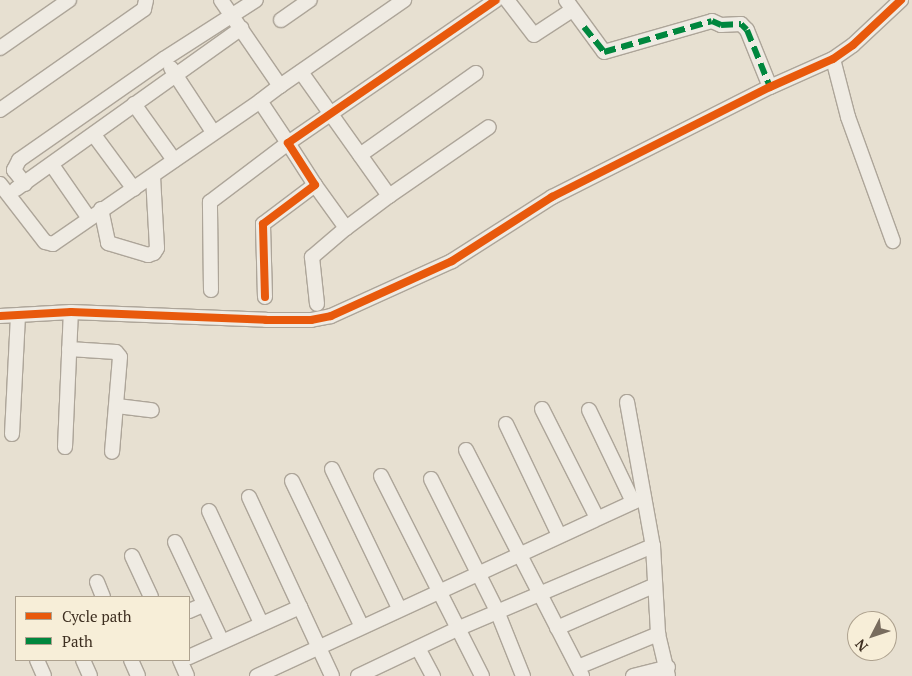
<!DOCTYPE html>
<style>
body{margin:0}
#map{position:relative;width:912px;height:676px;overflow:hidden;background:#e7e0d1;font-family:"PT Serif",serif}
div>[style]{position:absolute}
.roads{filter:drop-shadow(1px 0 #ada599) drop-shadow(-1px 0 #ada599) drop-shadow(0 1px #ada599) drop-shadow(0 -1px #ada599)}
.minor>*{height:14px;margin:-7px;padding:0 7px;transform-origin:7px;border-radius:7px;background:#efebe3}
.quiet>*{height:6px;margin-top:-3px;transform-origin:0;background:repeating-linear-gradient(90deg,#00873e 0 12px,transparent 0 18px)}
.cycleway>*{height:8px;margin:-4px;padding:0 4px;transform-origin:4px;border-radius:4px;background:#e8590c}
span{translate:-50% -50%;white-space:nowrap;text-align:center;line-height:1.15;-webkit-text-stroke:5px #f7eed8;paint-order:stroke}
.legend{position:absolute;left:15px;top:596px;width:175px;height:65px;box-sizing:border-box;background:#f7eed8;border:1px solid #ada18e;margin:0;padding:6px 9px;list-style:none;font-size:15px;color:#3d2e20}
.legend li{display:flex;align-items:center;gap:10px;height:25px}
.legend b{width:25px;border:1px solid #ada18e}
.north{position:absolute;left:847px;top:611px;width:50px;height:50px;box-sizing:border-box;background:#f7eed8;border:1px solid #ada18e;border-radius:50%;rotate:229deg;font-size:14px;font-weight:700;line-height:20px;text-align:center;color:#3d2e20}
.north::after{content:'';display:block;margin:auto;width:18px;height:22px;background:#786c5e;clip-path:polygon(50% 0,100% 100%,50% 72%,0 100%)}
</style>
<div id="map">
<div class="roads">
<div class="minor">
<i style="left:507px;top:0;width:44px;rotate:52.4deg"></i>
<i style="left:534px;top:35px;width:45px;rotate:-33.3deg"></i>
<i style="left:566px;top:0;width:64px;rotate:53.8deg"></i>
<i style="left:604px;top:52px;width:112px;rotate:-16deg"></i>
<i style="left:712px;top:21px;width:10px;rotate:24deg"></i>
<i style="left:721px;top:25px;width:20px;rotate:-3deg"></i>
<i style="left:741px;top:24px;width:8px;rotate:45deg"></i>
<i style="left:747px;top:30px;width:61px;rotate:68deg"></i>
<i style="left:281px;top:20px;width:35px;rotate:-35deg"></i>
<i style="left:0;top:48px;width:84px;rotate:-34.8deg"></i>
<i style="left:833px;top:59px;width:60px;rotate:75.5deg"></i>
<i style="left:848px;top:117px;width:132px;rotate:70.1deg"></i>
<i style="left:171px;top:68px;width:77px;rotate:56.7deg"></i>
<i style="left:301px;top:72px;width:152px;rotate:54.6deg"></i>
<i style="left:389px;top:196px;width:54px;rotate:143.3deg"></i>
<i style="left:280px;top:86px;width:151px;rotate:-34.7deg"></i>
<i style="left:134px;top:104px;width:69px;rotate:54.5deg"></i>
<i style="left:0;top:110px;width:176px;rotate:-35deg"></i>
<i style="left:144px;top:9px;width:9px;rotate:-77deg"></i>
<i style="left:94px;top:135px;width:67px;rotate:53.5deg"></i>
<i style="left:360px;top:155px;width:142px;rotate:-35.3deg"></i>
<i style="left:52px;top:165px;width:63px;rotate:55.3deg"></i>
<i style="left:0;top:184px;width:73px;rotate:52.2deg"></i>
<i style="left:45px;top:242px;width:8px;rotate:14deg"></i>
<i style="left:53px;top:244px;width:252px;rotate:-34.6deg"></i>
<i style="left:25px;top:184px;width:18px;rotate:-128deg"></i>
<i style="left:14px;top:170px;width:11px;rotate:-63deg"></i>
<i style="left:19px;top:160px;width:177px;rotate:-34.9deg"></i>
<i style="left:164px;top:59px;width:109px;rotate:-32.7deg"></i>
<i style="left:315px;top:185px;width:53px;rotate:54.2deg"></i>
<i style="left:346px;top:228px;width:45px;rotate:139.5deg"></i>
<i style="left:312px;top:257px;width:47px;rotate:83.9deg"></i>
<i style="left:16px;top:189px;width:277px;rotate:-35.5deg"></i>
<i style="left:389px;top:196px;width:121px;rotate:-34.6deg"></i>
<i style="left:101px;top:209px;width:35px;rotate:78deg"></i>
<i style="left:108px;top:243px;width:42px;rotate:16.7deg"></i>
<i style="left:148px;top:255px;width:6px;rotate:-18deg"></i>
<i style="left:154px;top:253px;width:6px;rotate:-59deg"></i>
<i style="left:157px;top:248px;width:72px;rotate:-93.2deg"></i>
<i style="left:211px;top:290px;width:88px;rotate:-90.7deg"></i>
<i style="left:210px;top:202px;width:98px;rotate:-37.1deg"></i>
<i style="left:288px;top:143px;width:50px;rotate:-123.7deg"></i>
<i style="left:260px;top:101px;width:25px;rotate:-37deg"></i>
<i style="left:280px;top:86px;width:104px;rotate:-124.5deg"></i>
<i style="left:265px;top:297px;width:73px;rotate:-91.6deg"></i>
<i style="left:263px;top:224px;width:65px;rotate:-36.9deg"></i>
<i style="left:315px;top:185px;width:50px;rotate:-122.7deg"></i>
<i style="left:288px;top:143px;width:252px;rotate:-34.5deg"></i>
<i style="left:0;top:316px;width:71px;rotate:-3.2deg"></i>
<i style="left:71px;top:312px;width:195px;rotate:2.3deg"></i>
<i style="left:266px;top:320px;width:45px"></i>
<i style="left:311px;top:320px;width:20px;rotate:-11deg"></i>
<i style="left:331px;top:316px;width:133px;rotate:-24.4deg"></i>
<i style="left:452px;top:261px;width:119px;rotate:-32.6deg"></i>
<i style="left:552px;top:197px;width:244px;rotate:-26.8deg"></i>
<i style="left:770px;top:87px;width:69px;rotate:-24deg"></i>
<i style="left:833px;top:59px;width:24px;rotate:-35deg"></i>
<i style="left:853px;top:45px;width:66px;rotate:-43.2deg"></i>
<i style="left:69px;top:349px;width:47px;rotate:3.7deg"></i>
<i style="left:116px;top:352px;width:6px;rotate:51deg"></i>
<i style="left:120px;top:357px;width:95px;rotate:94.8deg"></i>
<i style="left:627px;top:402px;width:146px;rotate:79.8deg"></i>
<i style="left:653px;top:546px;width:88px;rotate:86.7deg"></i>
<i style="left:658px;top:634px;width:43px;rotate:76.6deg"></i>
<i style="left:117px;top:406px;width:35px;rotate:7deg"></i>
<i style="left:542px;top:409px;width:122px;rotate:63.2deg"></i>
<i style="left:589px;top:410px;width:102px;rotate:64.4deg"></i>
<i style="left:506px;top:424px;width:123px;rotate:64.5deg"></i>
<i style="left:12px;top:434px;width:119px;rotate:-87.1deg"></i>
<i style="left:65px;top:447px;width:135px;rotate:-87.5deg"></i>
<i style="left:466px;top:450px;width:254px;rotate:62.8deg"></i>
<i style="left:332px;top:469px;width:154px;rotate:64.3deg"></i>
<i style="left:381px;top:476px;width:224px;rotate:63.2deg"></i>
<i style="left:431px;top:479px;width:148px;rotate:63.4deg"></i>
<i style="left:497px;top:611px;width:70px;rotate:68.2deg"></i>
<i style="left:292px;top:481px;width:160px;rotate:64.4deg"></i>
<i style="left:249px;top:497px;width:197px;rotate:65.1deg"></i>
<i style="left:209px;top:511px;width:123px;rotate:65.1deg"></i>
<i style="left:175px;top:542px;width:110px;rotate:64.8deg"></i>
<i style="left:132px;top:556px;width:45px;rotate:65.1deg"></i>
<i style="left:97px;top:582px;width:16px;rotate:68deg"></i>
<i style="left:189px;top:611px;width:15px;rotate:-23deg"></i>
<i style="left:557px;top:628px;width:105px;rotate:-23.6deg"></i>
<i style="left:418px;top:648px;width:32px;rotate:62deg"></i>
<i style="left:189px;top:657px;width:122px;rotate:-24.2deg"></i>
<i style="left:37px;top:660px;width:17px;rotate:66deg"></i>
<i style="left:83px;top:660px;width:17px;rotate:66deg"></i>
<i style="left:131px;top:660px;width:17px;rotate:66deg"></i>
<i style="left:180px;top:660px;width:17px;rotate:66deg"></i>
<i style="left:578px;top:667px;width:87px;rotate:-22.4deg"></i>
<i style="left:257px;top:676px;width:426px;rotate:-24.8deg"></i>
<i style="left:358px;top:676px;width:110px;rotate:-25.4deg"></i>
<i style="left:457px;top:629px;width:213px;rotate:-23deg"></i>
<i style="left:633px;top:676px;width:36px;rotate:-14deg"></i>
</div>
</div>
<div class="quiet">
<i style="left:584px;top:27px;width:32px;rotate:51deg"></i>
<i style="left:604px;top:52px;width:112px;rotate:-16deg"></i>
<i style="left:712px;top:21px;width:10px;rotate:24deg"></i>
<i style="left:721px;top:25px;width:20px;rotate:-3deg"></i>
<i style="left:741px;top:24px;width:8px;rotate:45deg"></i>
<i style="left:747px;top:30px;width:61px;rotate:68deg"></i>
</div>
<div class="cycleway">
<i style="left:265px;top:297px;width:73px;rotate:-91.6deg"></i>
<i style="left:263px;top:224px;width:65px;rotate:-36.9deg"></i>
<i style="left:315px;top:185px;width:50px;rotate:-122.7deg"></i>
<i style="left:288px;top:143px;width:252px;rotate:-34.5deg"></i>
<i style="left:0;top:316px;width:71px;rotate:-3.2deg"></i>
<i style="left:71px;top:312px;width:195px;rotate:2.3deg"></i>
<i style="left:266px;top:320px;width:45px"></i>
<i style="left:311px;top:320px;width:20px;rotate:-11deg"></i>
<i style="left:331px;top:316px;width:133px;rotate:-24.4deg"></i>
<i style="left:452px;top:261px;width:119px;rotate:-32.6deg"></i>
<i style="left:552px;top:197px;width:244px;rotate:-26.8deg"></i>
<i style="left:770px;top:87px;width:69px;rotate:-24deg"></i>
<i style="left:833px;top:59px;width:24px;rotate:-35deg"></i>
<i style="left:853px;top:45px;width:66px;rotate:-43.2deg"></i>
</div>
<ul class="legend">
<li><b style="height:6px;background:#e8590c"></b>Cycle path</li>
<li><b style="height:6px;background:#00873e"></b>Path</li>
</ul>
<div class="north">N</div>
</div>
